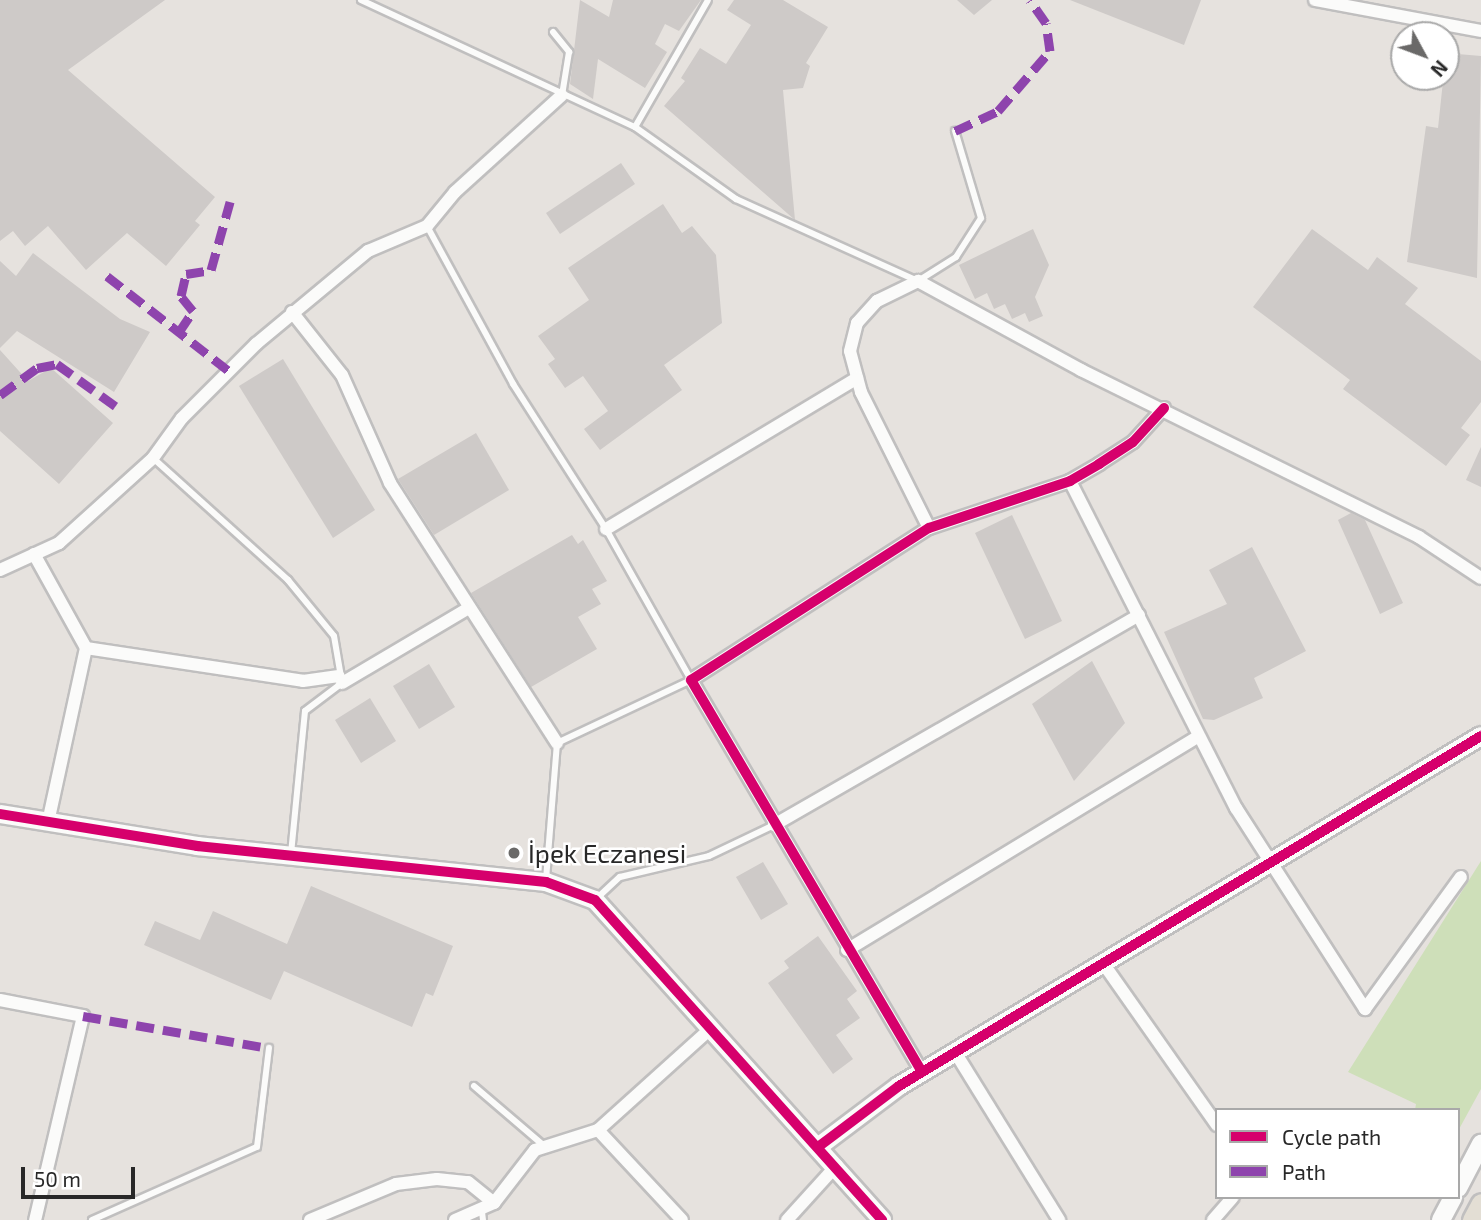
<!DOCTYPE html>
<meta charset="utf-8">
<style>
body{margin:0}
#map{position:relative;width:1481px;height:1220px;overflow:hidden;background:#e6e2de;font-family:"Exo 2",sans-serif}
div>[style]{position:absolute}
.green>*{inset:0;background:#cedfb9}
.building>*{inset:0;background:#cecac8}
.roads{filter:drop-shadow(2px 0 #c0bfbf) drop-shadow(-2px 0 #c0bfbf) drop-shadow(0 2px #c0bfbf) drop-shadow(0 -2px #c0bfbf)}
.lane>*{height:6px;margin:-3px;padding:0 3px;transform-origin:3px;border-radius:3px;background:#fbfbfa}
.street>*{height:12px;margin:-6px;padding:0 6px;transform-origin:6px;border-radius:6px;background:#fbfbfa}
.secondary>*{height:18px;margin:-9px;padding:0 9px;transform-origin:9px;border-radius:9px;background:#fbfbfa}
.primary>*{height:19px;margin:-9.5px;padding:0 9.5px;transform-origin:9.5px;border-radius:9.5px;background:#e3ded4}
.quiet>*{height:9px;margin-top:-4.5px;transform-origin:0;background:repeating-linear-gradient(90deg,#8e44ad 0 18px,transparent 0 27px)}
.cycleway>*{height:10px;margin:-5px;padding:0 5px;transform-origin:5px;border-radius:5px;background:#d6006c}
.dots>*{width:19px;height:19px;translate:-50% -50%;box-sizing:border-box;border:4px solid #fff;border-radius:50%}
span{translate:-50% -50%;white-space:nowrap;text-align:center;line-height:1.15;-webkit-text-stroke:5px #fff;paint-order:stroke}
.poi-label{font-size:26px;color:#282828}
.left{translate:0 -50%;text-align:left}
.legend{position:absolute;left:1215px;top:1108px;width:245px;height:91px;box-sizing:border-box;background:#fff;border:2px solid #a9a9a9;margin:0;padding:9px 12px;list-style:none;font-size:21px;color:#282828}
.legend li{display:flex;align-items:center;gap:14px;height:35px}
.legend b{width:35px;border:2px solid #a9a9a9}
.north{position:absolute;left:1390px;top:21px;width:70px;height:70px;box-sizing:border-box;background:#fff;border:2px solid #a9a9a9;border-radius:50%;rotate:131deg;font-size:19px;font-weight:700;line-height:28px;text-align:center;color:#282828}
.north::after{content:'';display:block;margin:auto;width:24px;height:32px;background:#6a6968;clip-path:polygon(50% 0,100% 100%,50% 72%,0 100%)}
.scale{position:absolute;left:21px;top:1167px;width:114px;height:32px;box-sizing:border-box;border:4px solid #282828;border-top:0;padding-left:9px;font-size:21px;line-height:24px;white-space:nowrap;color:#282828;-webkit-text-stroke:5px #fff;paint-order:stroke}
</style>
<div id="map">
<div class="green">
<i style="clip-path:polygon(1481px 861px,1481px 1089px,1458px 1131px,1458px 1110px,1415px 1110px,1416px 1104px,1348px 1072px)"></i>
</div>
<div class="building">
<i style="clip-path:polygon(0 0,165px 0,68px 70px,215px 197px,195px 221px,200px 225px,166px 266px,127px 233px,86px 270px,48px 226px,25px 246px,13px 231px,0 241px)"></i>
<i style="clip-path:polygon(580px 0,609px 17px,613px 0,701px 0,679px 31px,665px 24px,655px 44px,667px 52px,645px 88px,598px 59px,593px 99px,570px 84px)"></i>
<i style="clip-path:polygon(734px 0,783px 0,828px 27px,806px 63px,810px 66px,803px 88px,783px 90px,795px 220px,664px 106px,685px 81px,681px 78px,700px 48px,726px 64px,751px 25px,727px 10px)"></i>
<i style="clip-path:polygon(957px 0,992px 0,974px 15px)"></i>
<i style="clip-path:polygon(1070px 0,1201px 0,1184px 45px)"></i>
<i style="clip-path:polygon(1446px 53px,1481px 56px,1477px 278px,1407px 262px,1426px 126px,1438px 128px)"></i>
<i style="clip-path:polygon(621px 163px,635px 184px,560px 234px,546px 213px)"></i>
<i style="clip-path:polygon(663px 204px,682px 233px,692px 226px,716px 255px,722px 323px,664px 365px,682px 390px,600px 450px,584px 429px,608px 411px,583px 376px,565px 388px,548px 364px,555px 359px,538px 336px,589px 300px,568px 268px)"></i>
<i style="clip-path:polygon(1033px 229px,1049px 265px,1035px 297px,1043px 316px,1029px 322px,1025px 313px,1012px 319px,1005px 304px,994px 309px,987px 293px,975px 299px,959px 265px)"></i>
<i style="clip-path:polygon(1312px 229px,1368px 270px,1377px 257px,1418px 288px,1405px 304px,1481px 361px,1481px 402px,1461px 428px,1470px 435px,1446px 466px,1343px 389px,1350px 380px,1253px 307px)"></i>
<i style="clip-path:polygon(33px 253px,120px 319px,150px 332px,114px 392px,17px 331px,0 348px,0 261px,16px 276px)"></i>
<i style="clip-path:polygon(0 350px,28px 381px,51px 368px,113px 423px,59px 484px,0 431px)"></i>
<i style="clip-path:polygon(283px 359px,375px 510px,333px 538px,239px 386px)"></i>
<i style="clip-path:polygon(476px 433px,509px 490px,434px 535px,398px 479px)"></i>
<i style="clip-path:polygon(1481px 447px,1481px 487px,1466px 480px)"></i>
<i style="clip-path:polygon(1351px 513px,1365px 520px,1403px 603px,1380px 614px,1338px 520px)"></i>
<i style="clip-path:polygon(1012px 515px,1062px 621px,1025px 639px,975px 533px)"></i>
<i style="clip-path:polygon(572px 535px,578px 544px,583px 540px,607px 581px,592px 589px,601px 604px,578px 617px,597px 649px,531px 687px,471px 593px)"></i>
<i style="clip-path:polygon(1252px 547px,1306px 651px,1254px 678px,1263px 698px,1214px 720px,1203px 719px,1164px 632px,1227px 604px,1209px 570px)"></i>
<i style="clip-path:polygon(1092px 661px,1125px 723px,1074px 781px,1032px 704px)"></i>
<i style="clip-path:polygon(429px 664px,455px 707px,419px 729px,393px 686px)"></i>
<i style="clip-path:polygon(370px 698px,396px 741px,361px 763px,335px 720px)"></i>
<i style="clip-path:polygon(763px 862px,788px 904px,761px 920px,736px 877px)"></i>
<i style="clip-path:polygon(311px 886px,453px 946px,433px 996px,426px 993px,412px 1027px,284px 971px,271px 1000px,144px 945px,155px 921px,200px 940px,213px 911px,287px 944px)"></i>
<i style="clip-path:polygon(818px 936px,857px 991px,847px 999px,860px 1018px,836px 1035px,853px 1059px,833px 1074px,768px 983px,789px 968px,784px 961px)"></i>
</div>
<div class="roads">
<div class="lane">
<i style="left:361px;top:0;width:302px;rotate:24.9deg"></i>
<i style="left:635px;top:127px;width:146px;rotate:-60.1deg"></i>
<i style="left:553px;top:32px;width:26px;rotate:51deg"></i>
<i style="left:569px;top:52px;width:44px;rotate:99.2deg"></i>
<i style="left:635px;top:127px;width:124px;rotate:35.5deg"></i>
<i style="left:736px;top:199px;width:200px;rotate:24.3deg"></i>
<i style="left:918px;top:281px;width:45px;rotate:-32.3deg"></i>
<i style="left:956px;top:257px;width:46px;rotate:-57.3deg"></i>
<i style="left:981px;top:218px;width:91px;rotate:-106.6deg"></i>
<i style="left:427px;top:226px;width:180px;rotate:61.4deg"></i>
<i style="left:513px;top:384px;width:172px;rotate:57.3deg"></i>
<i style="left:606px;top:529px;width:173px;rotate:60.6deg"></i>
<i style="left:691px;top:680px;width:148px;rotate:154.8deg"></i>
<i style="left:557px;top:743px;width:137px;rotate:94.6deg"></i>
<i style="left:153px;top:458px;width:182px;rotate:42.1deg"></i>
<i style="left:288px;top:580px;width:72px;rotate:50.6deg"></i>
<i style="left:334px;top:636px;width:48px;rotate:80.3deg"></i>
<i style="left:342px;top:683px;width:46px;rotate:142.9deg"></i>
<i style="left:305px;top:711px;width:143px;rotate:95.6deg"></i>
<i style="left:595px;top:900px;width:34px;rotate:-43deg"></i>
<i style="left:620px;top:877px;width:91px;rotate:-13.3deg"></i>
<i style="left:709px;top:856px;width:72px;rotate:-25.5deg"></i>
<i style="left:474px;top:1086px;width:91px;rotate:40.5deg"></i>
<i style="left:482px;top:1212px;width:8px;rotate:83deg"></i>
<i style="left:92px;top:1220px;width:180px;rotate:-23.9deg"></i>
<i style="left:257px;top:1147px;width:100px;rotate:-83.1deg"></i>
</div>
<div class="street">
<i style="left:1315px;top:0;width:169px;rotate:10.6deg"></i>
<i style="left:292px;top:312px;width:80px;rotate:51.6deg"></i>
<i style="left:342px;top:375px;width:118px;rotate:66deg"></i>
<i style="left:390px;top:483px;width:309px;rotate:57.3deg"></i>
<i style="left:1070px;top:481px;width:367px;rotate:63.1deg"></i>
<i style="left:1236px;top:808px;width:239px;rotate:57.3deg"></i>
<i style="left:1365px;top:1009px;width:163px;rotate:-54deg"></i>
<i style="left:929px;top:528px;width:152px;rotate:-116.6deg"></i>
<i style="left:861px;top:392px;width:42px;rotate:-105deg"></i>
<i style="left:850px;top:351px;width:29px;rotate:-76deg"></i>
<i style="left:857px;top:323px;width:30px;rotate:-48deg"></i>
<i style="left:877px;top:301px;width:46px;rotate:-26deg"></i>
<i style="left:918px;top:281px;width:186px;rotate:28.6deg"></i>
<i style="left:1081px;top:370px;width:377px;rotate:26.3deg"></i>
<i style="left:1419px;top:537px;width:74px;rotate:33.5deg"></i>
<i style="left:606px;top:529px;width:293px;rotate:-31deg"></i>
<i style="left:34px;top:554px;width:107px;rotate:61deg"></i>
<i style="left:86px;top:648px;width:178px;rotate:102.3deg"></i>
<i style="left:0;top:570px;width:65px;rotate:-24.6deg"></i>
<i style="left:59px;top:543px;width:127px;rotate:-42.1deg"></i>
<i style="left:153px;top:458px;width:49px;rotate:-54.1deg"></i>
<i style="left:182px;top:418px;width:105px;rotate:-45deg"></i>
<i style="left:256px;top:344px;width:146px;rotate:-39.7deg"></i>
<i style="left:368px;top:251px;width:64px;rotate:-23deg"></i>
<i style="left:427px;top:226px;width:44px;rotate:-50.5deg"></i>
<i style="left:455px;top:192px;width:144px;rotate:-42.2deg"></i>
<i style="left:86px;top:648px;width:219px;rotate:8.6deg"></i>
<i style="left:303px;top:681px;width:36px;rotate:-8deg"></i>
<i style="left:342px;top:683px;width:147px;rotate:-30.6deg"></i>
<i style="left:774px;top:825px;width:421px;rotate:-29.9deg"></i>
<i style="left:847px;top:950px;width:411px;rotate:-31.3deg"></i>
<i style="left:1103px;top:963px;width:198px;rotate:54.9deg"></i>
<i style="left:0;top:1000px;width:85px;rotate:10.9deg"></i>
<i style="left:83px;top:1016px;width:210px;rotate:103.2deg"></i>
<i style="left:955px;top:1052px;width:198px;rotate:58.2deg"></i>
<i style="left:922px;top:1072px;width:455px;rotate:-120.5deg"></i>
<i style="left:691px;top:680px;width:282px;rotate:-32.6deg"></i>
<i style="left:929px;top:528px;width:149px;rotate:-18.4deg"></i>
<i style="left:1070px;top:481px;width:34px;rotate:-30deg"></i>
<i style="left:1099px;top:464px;width:40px;rotate:-32.9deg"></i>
<i style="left:1133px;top:442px;width:46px;rotate:-47.6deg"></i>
<i style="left:598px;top:1130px;width:123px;rotate:47deg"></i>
<i style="left:310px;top:1220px;width:93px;rotate:-22.7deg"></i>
<i style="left:396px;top:1184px;width:41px;rotate:-7deg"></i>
<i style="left:437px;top:1179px;width:31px;rotate:6deg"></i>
<i style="left:468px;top:1182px;width:33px;rotate:39deg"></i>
<i style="left:455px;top:1220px;width:43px;rotate:-23.6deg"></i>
<i style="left:494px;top:1203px;width:67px;rotate:-52.3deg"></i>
<i style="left:535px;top:1150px;width:66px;rotate:-17.6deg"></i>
<i style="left:598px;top:1130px;width:149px;rotate:-42deg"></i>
<i style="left:787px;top:1220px;width:74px;rotate:-47.7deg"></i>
<i style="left:1213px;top:1220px;width:30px;rotate:-49deg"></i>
</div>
<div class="secondary">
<i style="left:0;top:814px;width:200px;rotate:9.2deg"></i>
<i style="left:197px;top:846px;width:351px;rotate:5.9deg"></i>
<i style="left:546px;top:882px;width:52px;rotate:20.2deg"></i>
<i style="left:595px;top:900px;width:430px;rotate:48.1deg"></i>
<i style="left:818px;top:1147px;width:101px;rotate:-37deg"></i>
<i style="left:899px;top:1086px;width:679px;rotate:-31.02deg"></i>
<i style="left:1458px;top:1188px;width:50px;rotate:-62.4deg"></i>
<i style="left:1441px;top:1220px;width:26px;rotate:-62deg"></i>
</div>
<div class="primary">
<i style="left:1472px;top:1220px;width:19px;rotate:-62deg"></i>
</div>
</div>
<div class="quiet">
<i style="left:955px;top:131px;width:47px;rotate:-24.9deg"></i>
<i style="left:998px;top:111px;width:79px;rotate:-49.1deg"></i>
<i style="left:1050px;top:51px;width:28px;rotate:-98deg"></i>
<i style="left:1046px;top:23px;width:28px;rotate:-125deg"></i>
<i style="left:107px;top:276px;width:155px;rotate:37.9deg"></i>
<i style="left:179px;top:332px;width:25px;rotate:-56deg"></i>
<i style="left:193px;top:311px;width:19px;rotate:-129deg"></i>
<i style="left:181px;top:296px;width:23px;rotate:-77deg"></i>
<i style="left:186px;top:274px;width:25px;rotate:-9deg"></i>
<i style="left:211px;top:270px;width:71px;rotate:-74.4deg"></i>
<i style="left:0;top:395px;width:46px;rotate:-36.1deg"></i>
<i style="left:37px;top:368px;width:20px;rotate:-11deg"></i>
<i style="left:57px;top:364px;width:79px;rotate:35.7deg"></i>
<i style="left:83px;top:1016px;width:189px;rotate:9.8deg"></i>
</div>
<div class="cycleway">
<i style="left:0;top:814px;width:200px;rotate:9.2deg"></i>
<i style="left:197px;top:846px;width:351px;rotate:5.9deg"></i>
<i style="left:546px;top:882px;width:52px;rotate:20.2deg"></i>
<i style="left:595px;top:900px;width:430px;rotate:48.1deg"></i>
<i style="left:922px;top:1072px;width:455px;rotate:-120.5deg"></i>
<i style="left:691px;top:680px;width:282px;rotate:-32.6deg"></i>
<i style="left:929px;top:528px;width:149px;rotate:-18.4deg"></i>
<i style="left:1070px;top:481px;width:34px;rotate:-30deg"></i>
<i style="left:1099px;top:464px;width:40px;rotate:-32.9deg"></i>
<i style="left:1133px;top:442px;width:46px;rotate:-47.6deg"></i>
<i style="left:818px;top:1147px;width:101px;rotate:-37deg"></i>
<i style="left:899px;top:1086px;width:679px;rotate:-31.02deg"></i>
</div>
<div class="dots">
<i style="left:514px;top:853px;background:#6a6968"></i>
</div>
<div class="poi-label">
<span class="left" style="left:528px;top:853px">İpek Eczanesi</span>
</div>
<ul class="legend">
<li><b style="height:9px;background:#d6006c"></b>Cycle path</li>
<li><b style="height:9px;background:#8e44ad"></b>Path</li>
</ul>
<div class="north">N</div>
<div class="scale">50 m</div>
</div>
